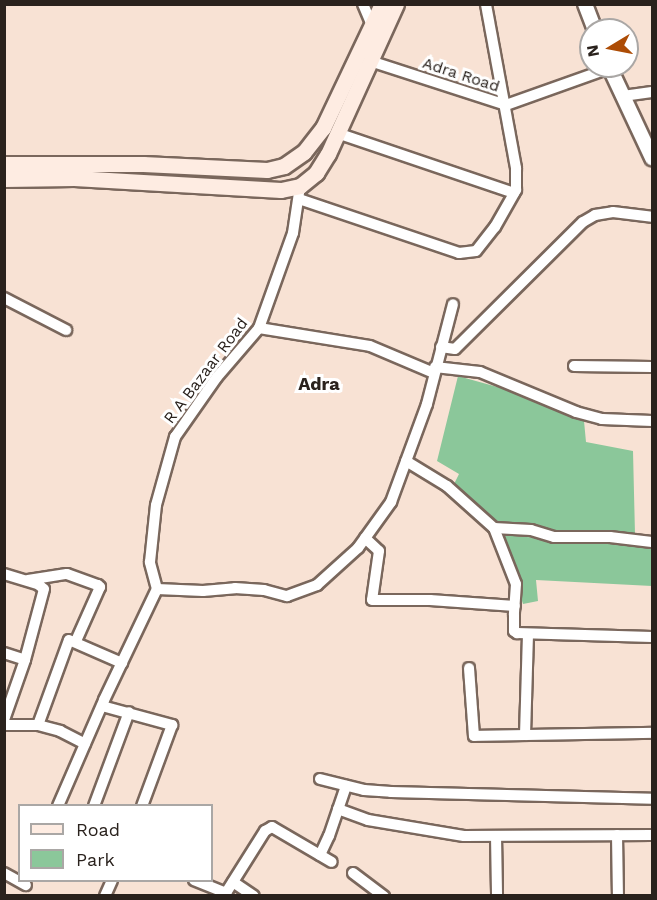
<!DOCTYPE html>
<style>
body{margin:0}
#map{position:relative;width:657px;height:900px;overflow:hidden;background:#f8e2d4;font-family:"Work Sans",sans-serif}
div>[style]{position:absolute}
.green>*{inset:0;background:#8bc79a}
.roads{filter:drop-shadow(2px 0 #7a675c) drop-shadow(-2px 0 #7a675c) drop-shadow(0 2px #7a675c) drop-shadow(0 -2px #7a675c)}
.minor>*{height:10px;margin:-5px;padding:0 5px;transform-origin:5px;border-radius:5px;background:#fff}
.tertiary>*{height:14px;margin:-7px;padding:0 7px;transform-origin:7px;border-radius:7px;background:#fff}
.secondary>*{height:15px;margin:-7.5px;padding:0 7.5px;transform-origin:7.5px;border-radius:7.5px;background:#feece2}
span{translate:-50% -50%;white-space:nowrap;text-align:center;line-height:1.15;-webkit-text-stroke:6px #fff;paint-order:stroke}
.street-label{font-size:16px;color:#2a221d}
.neighbourhood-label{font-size:18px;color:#2a221d;font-weight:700}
.frame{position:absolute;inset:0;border:6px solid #2a221d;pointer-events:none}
.legend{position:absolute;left:18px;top:804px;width:195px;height:78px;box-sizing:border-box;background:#fff;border:2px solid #aaa7a5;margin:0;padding:8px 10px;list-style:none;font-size:18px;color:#2a221d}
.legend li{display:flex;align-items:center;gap:12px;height:30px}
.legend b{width:30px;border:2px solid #aaa7a5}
.north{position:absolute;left:579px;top:18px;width:60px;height:60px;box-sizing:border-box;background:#fff;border:2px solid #aaa7a5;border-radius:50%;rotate:260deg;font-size:16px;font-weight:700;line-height:24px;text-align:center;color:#2a221d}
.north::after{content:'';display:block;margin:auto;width:21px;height:27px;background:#ad4c05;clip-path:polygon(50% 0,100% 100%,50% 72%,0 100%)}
</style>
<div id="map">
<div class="green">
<i style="clip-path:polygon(458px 376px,501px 388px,584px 421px,586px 442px,633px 451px,635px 534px,554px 534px,493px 523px,453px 486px,459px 474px,437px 461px)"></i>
<i style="clip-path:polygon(501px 535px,652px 547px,652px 586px,536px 580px,538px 601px,523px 604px)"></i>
</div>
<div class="roads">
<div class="minor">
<i style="left:363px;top:4px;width:23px;rotate:67deg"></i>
<i style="left:370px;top:61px;width:143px;rotate:17.9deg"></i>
<i style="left:506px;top:105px;width:110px;rotate:-19.6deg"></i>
<i style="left:623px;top:96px;width:29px;rotate:-8deg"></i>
<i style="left:337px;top:133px;width:187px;rotate:18.7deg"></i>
<i style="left:299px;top:199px;width:169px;rotate:18.6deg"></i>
<i style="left:459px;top:253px;width:17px;rotate:-7deg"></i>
<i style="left:476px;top:251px;width:31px;rotate:-52deg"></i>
<i style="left:495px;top:227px;width:43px;rotate:-60.4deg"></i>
<i style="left:516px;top:190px;width:22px;rotate:-90deg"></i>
<i style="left:516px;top:168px;width:167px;rotate:-100.4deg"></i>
<i style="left:4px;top:298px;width:70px;rotate:27.3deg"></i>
<i style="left:259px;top:328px;width:112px;rotate:9.2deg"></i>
<i style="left:370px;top:346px;width:69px;rotate:22.9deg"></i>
<i style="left:441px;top:347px;width:14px;rotate:8deg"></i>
<i style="left:455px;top:349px;width:180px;rotate:-44.8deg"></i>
<i style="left:583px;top:222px;width:14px;rotate:-30deg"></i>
<i style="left:595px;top:215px;width:18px;rotate:-9deg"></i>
<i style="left:613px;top:212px;width:39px;rotate:7deg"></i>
<i style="left:574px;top:366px;width:78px;rotate:0.7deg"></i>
<i style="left:435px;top:367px;width:45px;rotate:6.3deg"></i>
<i style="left:480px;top:372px;width:104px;rotate:22.6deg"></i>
<i style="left:576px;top:412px;width:27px;rotate:15deg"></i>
<i style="left:602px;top:419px;width:50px;rotate:2.3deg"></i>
<i style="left:406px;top:461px;width:48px;rotate:31.4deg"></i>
<i style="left:447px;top:486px;width:63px;rotate:41.8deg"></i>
<i style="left:494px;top:528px;width:37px;rotate:3deg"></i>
<i style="left:531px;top:530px;width:24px;rotate:17deg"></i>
<i style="left:554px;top:537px;width:56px"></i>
<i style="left:610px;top:537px;width:42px;rotate:6.8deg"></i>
<i style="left:494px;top:528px;width:60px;rotate:68.6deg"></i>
<i style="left:516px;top:584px;width:31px;rotate:94deg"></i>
<i style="left:514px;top:615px;width:16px;rotate:90deg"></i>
<i style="left:514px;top:631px;width:4px;rotate:34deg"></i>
<i style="left:517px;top:633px;width:135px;rotate:1.7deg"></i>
<i style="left:365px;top:538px;width:19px;rotate:43deg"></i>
<i style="left:379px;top:551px;width:49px;rotate:98.1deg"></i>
<i style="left:372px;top:600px;width:58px"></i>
<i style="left:430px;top:600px;width:85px;rotate:4deg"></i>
<i style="left:4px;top:574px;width:37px;rotate:17deg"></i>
<i style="left:39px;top:585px;width:6px;rotate:39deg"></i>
<i style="left:44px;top:589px;width:73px;rotate:105deg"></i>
<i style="left:25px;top:660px;width:64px;rotate:109.3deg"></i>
<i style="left:28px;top:580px;width:39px;rotate:-9deg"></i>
<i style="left:67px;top:574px;width:33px;rotate:20deg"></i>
<i style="left:98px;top:585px;width:3px;rotate:45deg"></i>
<i style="left:100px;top:587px;width:59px;rotate:114deg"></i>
<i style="left:157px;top:589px;width:46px;rotate:2.5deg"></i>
<i style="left:203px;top:591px;width:32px;rotate:-5deg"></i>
<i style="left:235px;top:588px;width:29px;rotate:4deg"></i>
<i style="left:264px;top:590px;width:24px;rotate:15deg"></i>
<i style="left:287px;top:596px;width:32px;rotate:-20deg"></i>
<i style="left:317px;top:585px;width:55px;rotate:-42.1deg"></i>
<i style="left:358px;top:548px;width:57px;rotate:-54.3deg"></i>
<i style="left:391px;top:502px;width:104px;rotate:-69.8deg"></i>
<i style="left:427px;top:404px;width:103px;rotate:-75.4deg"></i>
<i style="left:4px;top:653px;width:22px;rotate:18deg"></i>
<i style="left:469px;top:668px;width:68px;rotate:85.8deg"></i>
<i style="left:474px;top:736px;width:178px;rotate:-1deg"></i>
<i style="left:102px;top:706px;width:73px;rotate:15.2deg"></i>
<i style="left:172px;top:725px;width:86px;rotate:110.3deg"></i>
<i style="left:4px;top:725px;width:34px"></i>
<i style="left:38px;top:725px;width:23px;rotate:15deg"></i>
<i style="left:60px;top:731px;width:28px;rotate:27deg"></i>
<i style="left:38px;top:725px;width:90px;rotate:-70deg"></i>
<i style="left:69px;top:640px;width:58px;rotate:23.5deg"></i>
<i style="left:525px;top:735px;width:101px;rotate:-88.3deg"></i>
<i style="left:320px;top:779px;width:45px;rotate:14deg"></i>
<i style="left:364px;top:790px;width:27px;rotate:4deg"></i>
<i style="left:391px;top:792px;width:261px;rotate:1.5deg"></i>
<i style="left:58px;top:806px;width:116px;rotate:-66.5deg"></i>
<i style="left:104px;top:700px;width:123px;rotate:-64.5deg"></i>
<i style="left:157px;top:589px;width:28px;rotate:-105deg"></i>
<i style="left:150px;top:562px;width:57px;rotate:-84deg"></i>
<i style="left:156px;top:505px;width:71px;rotate:-74.4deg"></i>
<i style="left:175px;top:437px;width:73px;rotate:-55deg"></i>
<i style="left:217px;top:377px;width:65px;rotate:-49.4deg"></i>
<i style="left:259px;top:328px;width:101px;rotate:-70.3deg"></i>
<i style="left:293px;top:233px;width:48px;rotate:-81.5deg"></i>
<i style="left:94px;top:806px;width:100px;rotate:-69.6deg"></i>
<i style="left:338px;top:809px;width:32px;rotate:20deg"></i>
<i style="left:368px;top:820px;width:97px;rotate:9.5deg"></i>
<i style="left:464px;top:836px;width:188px;rotate:-0.3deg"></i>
<i style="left:617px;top:835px;width:61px;rotate:89.1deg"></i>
<i style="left:496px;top:836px;width:60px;rotate:89deg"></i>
<i style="left:320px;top:855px;width:21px;rotate:-65deg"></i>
<i style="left:329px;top:836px;width:53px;rotate:-71.2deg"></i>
<i style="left:4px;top:873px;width:25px;rotate:29deg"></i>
<i style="left:353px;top:873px;width:39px;rotate:37deg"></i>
<i style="left:194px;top:880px;width:35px;rotate:22deg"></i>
<i style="left:233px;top:882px;width:25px;rotate:34deg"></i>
<i style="left:105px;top:896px;width:17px;rotate:-66deg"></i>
<i style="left:224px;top:896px;width:77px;rotate:-57.8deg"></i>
<i style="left:265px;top:831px;width:8px;rotate:-30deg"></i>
<i style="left:272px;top:827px;width:69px;rotate:30.3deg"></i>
</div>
<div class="tertiary">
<i style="left:585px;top:4px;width:28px;rotate:69deg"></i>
<i style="left:609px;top:66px;width:102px;rotate:64.9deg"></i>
</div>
<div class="secondary">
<i style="left:4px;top:164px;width:139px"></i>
<i style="left:143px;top:164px;width:124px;rotate:2.8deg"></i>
<i style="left:267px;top:170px;width:17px;rotate:-13deg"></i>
<i style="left:284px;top:166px;width:24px;rotate:-35deg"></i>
<i style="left:304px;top:152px;width:31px;rotate:-52deg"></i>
<i style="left:323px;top:128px;width:137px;rotate:-64.6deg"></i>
<i style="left:4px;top:179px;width:70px;rotate:-0.8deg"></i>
<i style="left:74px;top:178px;width:207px;rotate:3.3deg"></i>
<i style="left:281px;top:190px;width:19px;rotate:-12deg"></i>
<i style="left:300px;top:186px;width:21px;rotate:-39deg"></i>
<i style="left:316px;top:173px;width:22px;rotate:-58deg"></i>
<i style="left:328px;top:154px;width:165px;rotate:-65.6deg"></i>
</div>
</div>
<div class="street-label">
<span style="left:461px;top:75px;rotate:18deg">Adra Road</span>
<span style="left:206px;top:371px;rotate:-53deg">R A Bazaar Road</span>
</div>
<div class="neighbourhood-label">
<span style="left:319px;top:384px">Adra</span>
</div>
<div class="frame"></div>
<ul class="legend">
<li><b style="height:8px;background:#feece2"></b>Road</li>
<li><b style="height:16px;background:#8bc79a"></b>Park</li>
</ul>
<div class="north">N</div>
</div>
